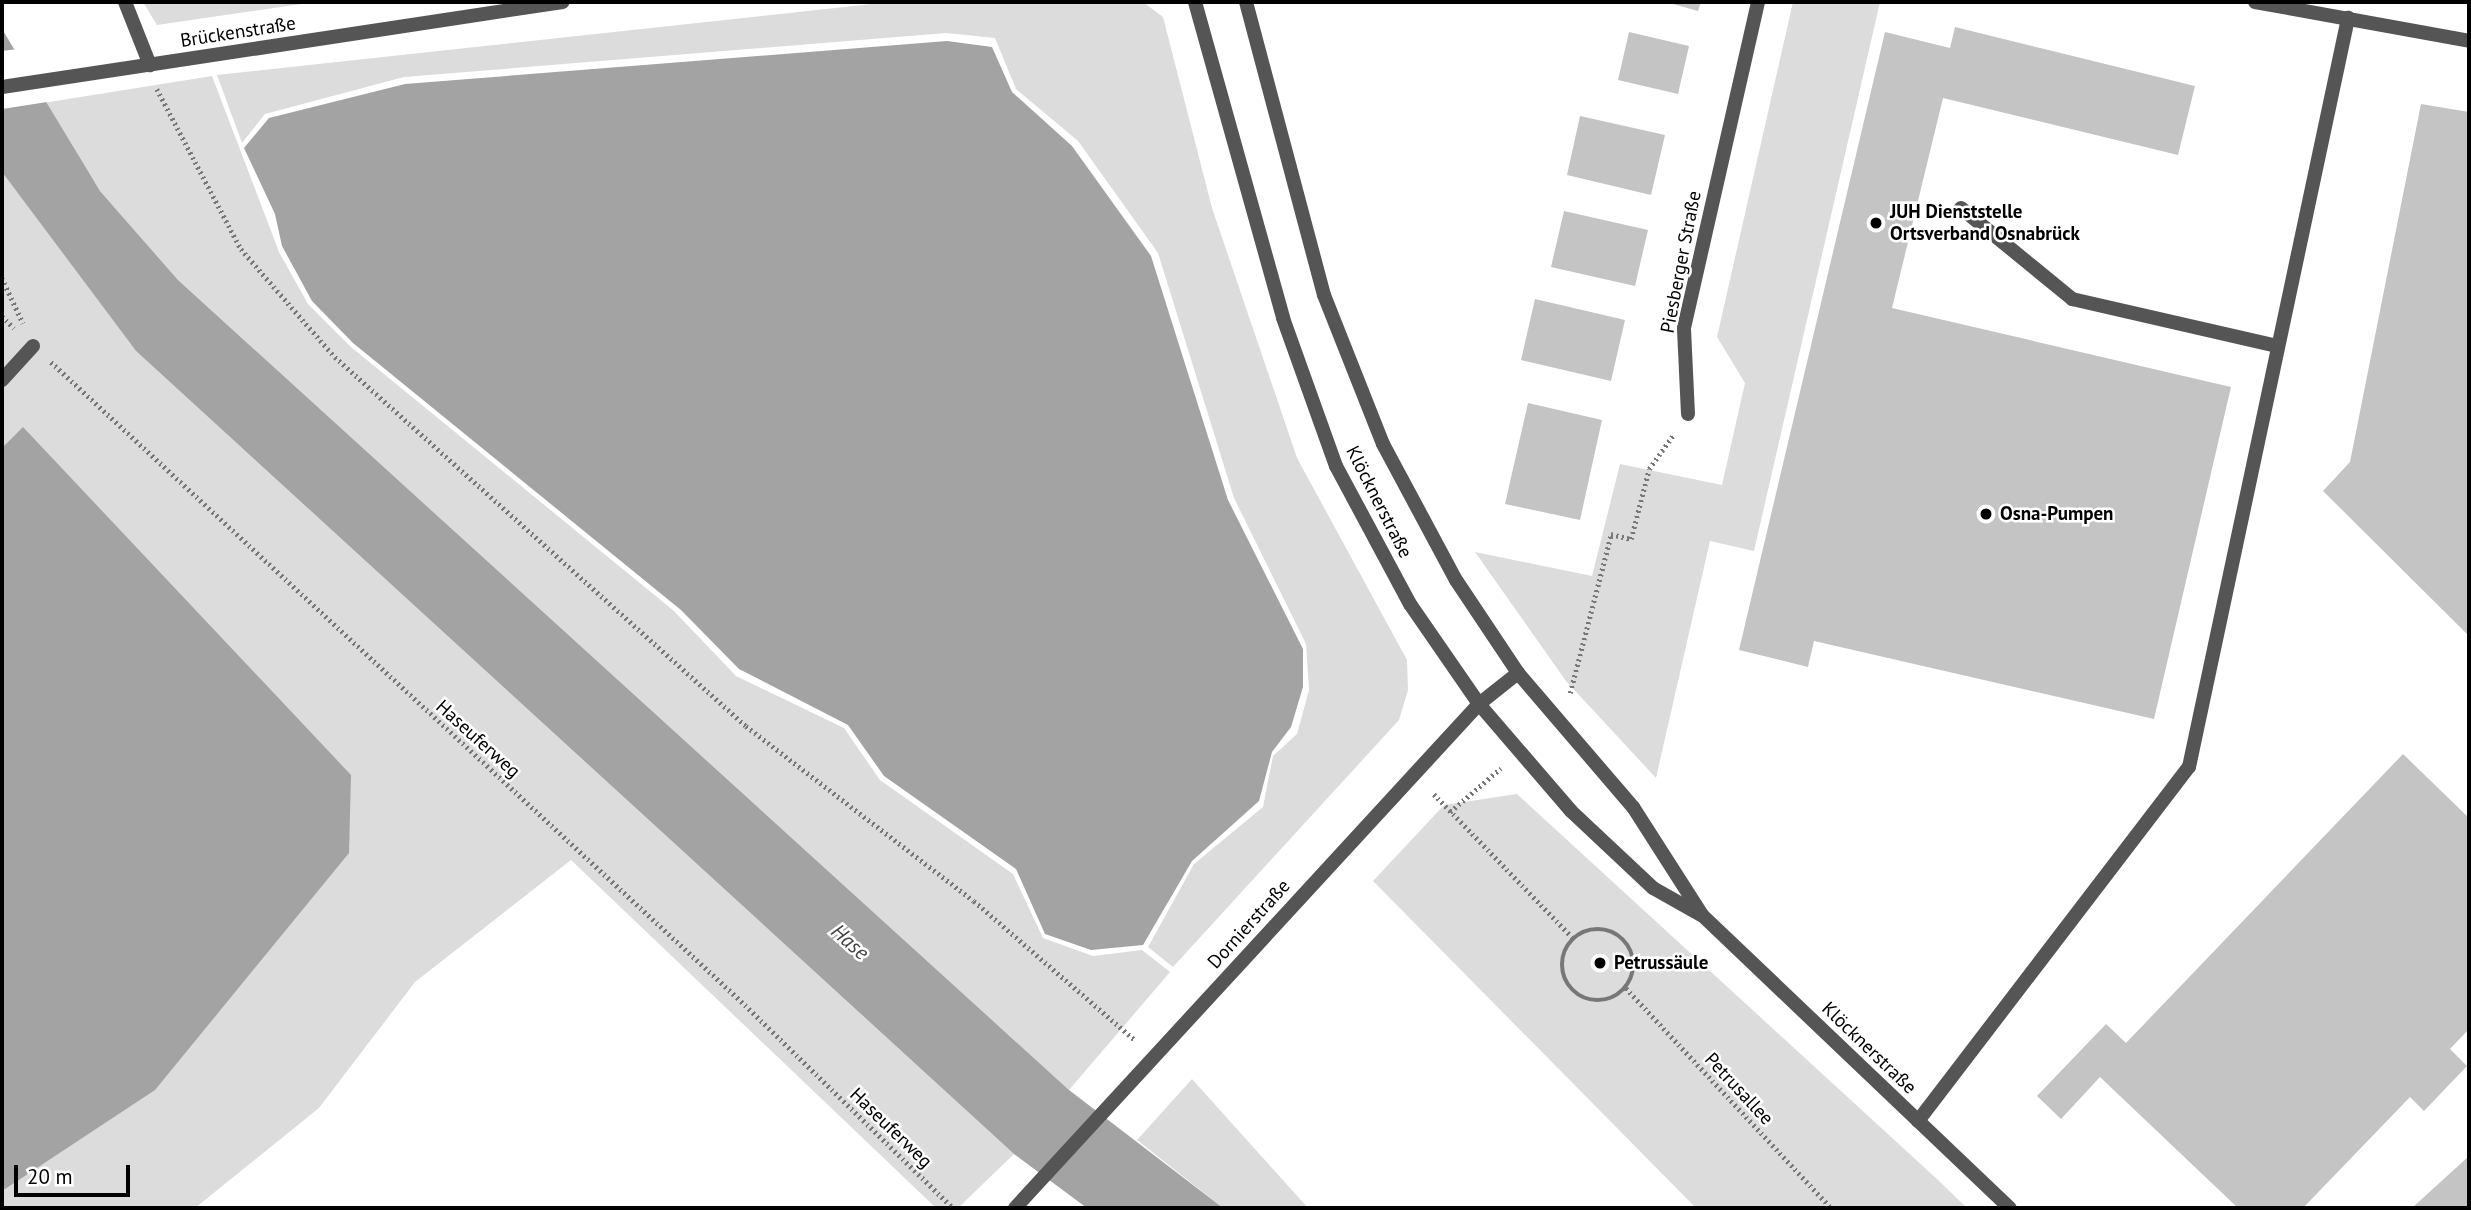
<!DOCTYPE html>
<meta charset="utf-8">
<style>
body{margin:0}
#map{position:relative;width:2471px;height:1210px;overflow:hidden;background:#fff;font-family:"PT Sans",sans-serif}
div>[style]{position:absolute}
.green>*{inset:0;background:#dcdcdc}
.water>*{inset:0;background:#a3a3a3}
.pier>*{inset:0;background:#fff}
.building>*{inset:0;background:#c4c4c4}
.path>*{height:4.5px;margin-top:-2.25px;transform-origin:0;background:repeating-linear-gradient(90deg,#777 0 2px,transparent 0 5.5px)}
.path>.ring{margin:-2.25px;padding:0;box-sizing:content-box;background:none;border:4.5px solid #777;border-radius:50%}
.service>*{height:14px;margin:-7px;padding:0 7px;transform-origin:7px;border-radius:7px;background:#555}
.minor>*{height:14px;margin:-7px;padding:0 7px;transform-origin:7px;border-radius:7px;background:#555}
.dots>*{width:19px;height:19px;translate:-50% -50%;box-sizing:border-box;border:4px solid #fff;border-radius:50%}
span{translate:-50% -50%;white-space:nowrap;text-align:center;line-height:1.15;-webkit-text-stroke:5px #fff;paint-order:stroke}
.street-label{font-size:19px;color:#000}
.poi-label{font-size:19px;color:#000;font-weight:700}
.left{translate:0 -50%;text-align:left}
.water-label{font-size:21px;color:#444;font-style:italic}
.frame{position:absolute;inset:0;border:4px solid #000;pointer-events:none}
.scale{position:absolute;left:14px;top:1165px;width:116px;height:32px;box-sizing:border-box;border:4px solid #000;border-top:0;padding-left:9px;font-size:21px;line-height:24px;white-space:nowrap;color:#000;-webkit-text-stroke:5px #fff;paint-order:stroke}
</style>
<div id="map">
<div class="green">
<i style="clip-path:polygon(143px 2px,315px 2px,157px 25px)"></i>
<i style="clip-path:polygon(890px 2px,1143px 2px,1163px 17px,1212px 208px,1297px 458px,1407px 660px,1408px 690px,1399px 720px,1173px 967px,1148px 947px,1194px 864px,1263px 807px,1273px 756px,1297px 734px,1309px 690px,1306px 644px,1234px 498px,1158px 253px,1078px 141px,1016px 89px,995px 38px,946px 33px,404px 77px,265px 114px,242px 143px,217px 75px)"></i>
<i style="clip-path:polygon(1793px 2px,1880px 2px,1754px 551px,1710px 541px,1656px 778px,1566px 681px,1475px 552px,1592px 576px,1620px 464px,1722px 485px,1745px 383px,1717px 337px)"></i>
<i style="clip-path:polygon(212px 76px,279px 252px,308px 304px,351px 347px,674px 611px,736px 676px,844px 728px,880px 780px,1013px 874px,1043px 938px,1093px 956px,1142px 950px,1170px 972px,1069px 1090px,178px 280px,100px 191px,43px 103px)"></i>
<i style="clip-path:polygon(2px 172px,136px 351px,1014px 1154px,958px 1208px,936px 1208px,571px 860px,415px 982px,319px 1108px,195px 1208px,2px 1208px)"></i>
<i style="clip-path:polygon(1517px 794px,1938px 1180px,1967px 1208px,1696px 1208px,1373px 881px,1444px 805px)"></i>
<i style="clip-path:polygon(1192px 1079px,1308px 1208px,1223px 1208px,1137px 1140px)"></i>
</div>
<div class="water">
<i style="clip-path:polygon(2px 29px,100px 191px,178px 280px,1069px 1090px,1223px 1208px,1087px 1208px,1014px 1154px,136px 351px,2px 172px)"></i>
<i style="clip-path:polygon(947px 41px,992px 47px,1012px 92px,1072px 146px,1151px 256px,1228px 500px,1303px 649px,1303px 687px,1291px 727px,1272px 752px,1259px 801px,1192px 861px,1143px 945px,1091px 950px,1045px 934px,1016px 869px,884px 776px,848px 725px,739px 669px,681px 610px,353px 343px,312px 301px,282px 246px,275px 214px,244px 148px,269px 118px,405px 84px)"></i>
<i style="clip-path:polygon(23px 427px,351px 775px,349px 853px,155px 1090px,2px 1191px,2px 448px)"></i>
</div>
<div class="pier">
<i style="clip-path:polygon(18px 49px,47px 102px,2px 109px,2px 51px)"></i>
</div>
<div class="building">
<i style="clip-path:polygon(1666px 2px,1701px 2px,1698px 11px)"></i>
<i style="clip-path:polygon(1955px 27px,2195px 86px,2178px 155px,1943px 98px,1892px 308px,2231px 387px,2154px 719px,1814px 641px,1808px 667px,1739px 650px,1885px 32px,1950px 48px)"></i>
<i style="clip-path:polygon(1629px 32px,1689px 46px,1678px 94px,1618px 80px)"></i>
<i style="clip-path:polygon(2421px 104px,2469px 112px,2469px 636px,2323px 491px,2350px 462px)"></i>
<i style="clip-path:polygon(1580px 116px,1665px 135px,1651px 195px,1567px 175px)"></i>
<i style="clip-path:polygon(1564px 211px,1648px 230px,1635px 286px,1551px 267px)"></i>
<i style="clip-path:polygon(1535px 299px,1625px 320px,1611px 381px,1521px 360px)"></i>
<i style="clip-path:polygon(1528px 403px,1602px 420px,1580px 520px,1505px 504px)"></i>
<i style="clip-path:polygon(2403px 754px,2469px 818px,2469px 1029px,2450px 1049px,2467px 1066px,2424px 1111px,2410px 1097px,2303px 1208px,2238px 1208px,2100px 1077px,2061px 1119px,2037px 1096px,2106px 1024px,2126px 1043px)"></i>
<i style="clip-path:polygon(2469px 1156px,2469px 1208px,2412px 1208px)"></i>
</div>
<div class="path">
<i style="left:157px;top:89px;width:181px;rotate:62.3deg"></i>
<i style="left:241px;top:249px;width:143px;rotate:49deg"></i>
<i style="left:335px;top:357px;width:552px;rotate:41.92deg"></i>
<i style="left:746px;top:726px;width:287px;rotate:37.5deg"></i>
<i style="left:974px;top:901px;width:213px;rotate:40.8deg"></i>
<i style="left:2px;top:278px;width:50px;rotate:65deg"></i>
<i style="left:2px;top:316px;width:17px;rotate:45deg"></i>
<i style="left:51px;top:362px;width:940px;rotate:42.8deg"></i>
<i style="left:741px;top:1001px;width:296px;rotate:44.3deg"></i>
<i style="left:1570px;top:693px;width:164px;rotate:-75.5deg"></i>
<i style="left:1611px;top:534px;width:21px;rotate:14deg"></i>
<i style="left:1631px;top:539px;width:72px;rotate:-75.6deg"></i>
<i style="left:1649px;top:469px;width:43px;rotate:-54.5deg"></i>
<i style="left:1434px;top:794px;width:202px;rotate:46deg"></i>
<i style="left:1450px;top:812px;width:67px;rotate:-40.8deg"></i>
<i class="ring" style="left:1562px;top:929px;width:67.5px;height:67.5px"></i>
<i style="left:1626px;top:988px;width:301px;rotate:47deg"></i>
</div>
<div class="service">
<i style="left:125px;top:2px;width:68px;rotate:68.4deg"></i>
<i style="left:1961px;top:208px;width:144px;rotate:39.3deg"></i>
<i style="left:2072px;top:299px;width:211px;rotate:12.9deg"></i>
<i style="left:2px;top:380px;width:46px;rotate:-47.6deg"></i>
<i style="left:1918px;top:1121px;width:446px;rotate:-52.6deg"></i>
<i style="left:2189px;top:767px;width:766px;rotate:-78.01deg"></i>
</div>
<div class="minor">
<i style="left:1195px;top:2px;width:328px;rotate:74.4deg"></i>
<i style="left:1283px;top:318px;width:157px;rotate:70.3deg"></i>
<i style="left:1336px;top:466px;width:157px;rotate:61.8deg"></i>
<i style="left:1410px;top:604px;width:121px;rotate:55.4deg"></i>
<i style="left:1479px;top:704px;width:141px;rotate:49.3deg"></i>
<i style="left:1571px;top:811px;width:112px;rotate:43.2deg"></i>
<i style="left:1653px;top:888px;width:55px;rotate:29.4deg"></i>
<i style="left:1246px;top:2px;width:303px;rotate:75.1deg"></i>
<i style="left:1324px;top:295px;width:160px;rotate:68.4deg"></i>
<i style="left:1383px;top:444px;width:154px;rotate:61.8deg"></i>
<i style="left:1456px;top:580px;width:112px;rotate:56.3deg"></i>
<i style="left:1518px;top:673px;width:177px;rotate:49.4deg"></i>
<i style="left:1633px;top:807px;width:128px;rotate:57.4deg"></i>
<i style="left:1702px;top:915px;width:425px;rotate:43.6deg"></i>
<i style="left:2255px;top:2px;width:218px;rotate:10.3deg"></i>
<i style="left:2px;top:87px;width:567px;rotate:-8.62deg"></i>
<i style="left:1688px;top:414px;width:86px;rotate:-92.7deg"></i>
<i style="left:1684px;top:328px;width:334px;rotate:-77.2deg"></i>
<i style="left:1015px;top:1208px;width:685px;rotate:-47.37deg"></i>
<i style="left:1479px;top:704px;width:50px;rotate:-38.5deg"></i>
</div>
<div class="dots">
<i style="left:1876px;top:223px;background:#000"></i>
<i style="left:1986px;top:514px;background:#000"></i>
<i style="left:1600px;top:963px;background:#000"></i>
</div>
<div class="street-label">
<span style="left:238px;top:32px;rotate:-9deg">Brückenstraße</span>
<span style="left:1681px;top:262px;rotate:-79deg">Piesberger Straße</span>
<span style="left:1379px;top:502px;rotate:63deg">Klöcknerstraße</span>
<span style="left:478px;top:739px;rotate:42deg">Haseuferweg</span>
<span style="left:1249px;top:924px;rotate:-48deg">Dornierstraße</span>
<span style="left:1869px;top:1048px;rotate:44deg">Klöcknerstraße</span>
<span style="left:1739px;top:1089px;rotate:47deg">Petrusallee</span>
<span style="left:891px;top:1128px;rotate:44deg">Haseuferweg</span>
</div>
<div class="poi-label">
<span class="left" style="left:1890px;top:223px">JUH Dienststelle<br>Ortsverband Osnabrück</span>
<span class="left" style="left:2000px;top:514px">Osna-Pumpen</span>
<span class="left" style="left:1614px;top:963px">Petrussäule</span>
</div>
<div class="water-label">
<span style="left:850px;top:942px;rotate:42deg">Hase</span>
</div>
<div class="frame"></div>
<div class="scale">20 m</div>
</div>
